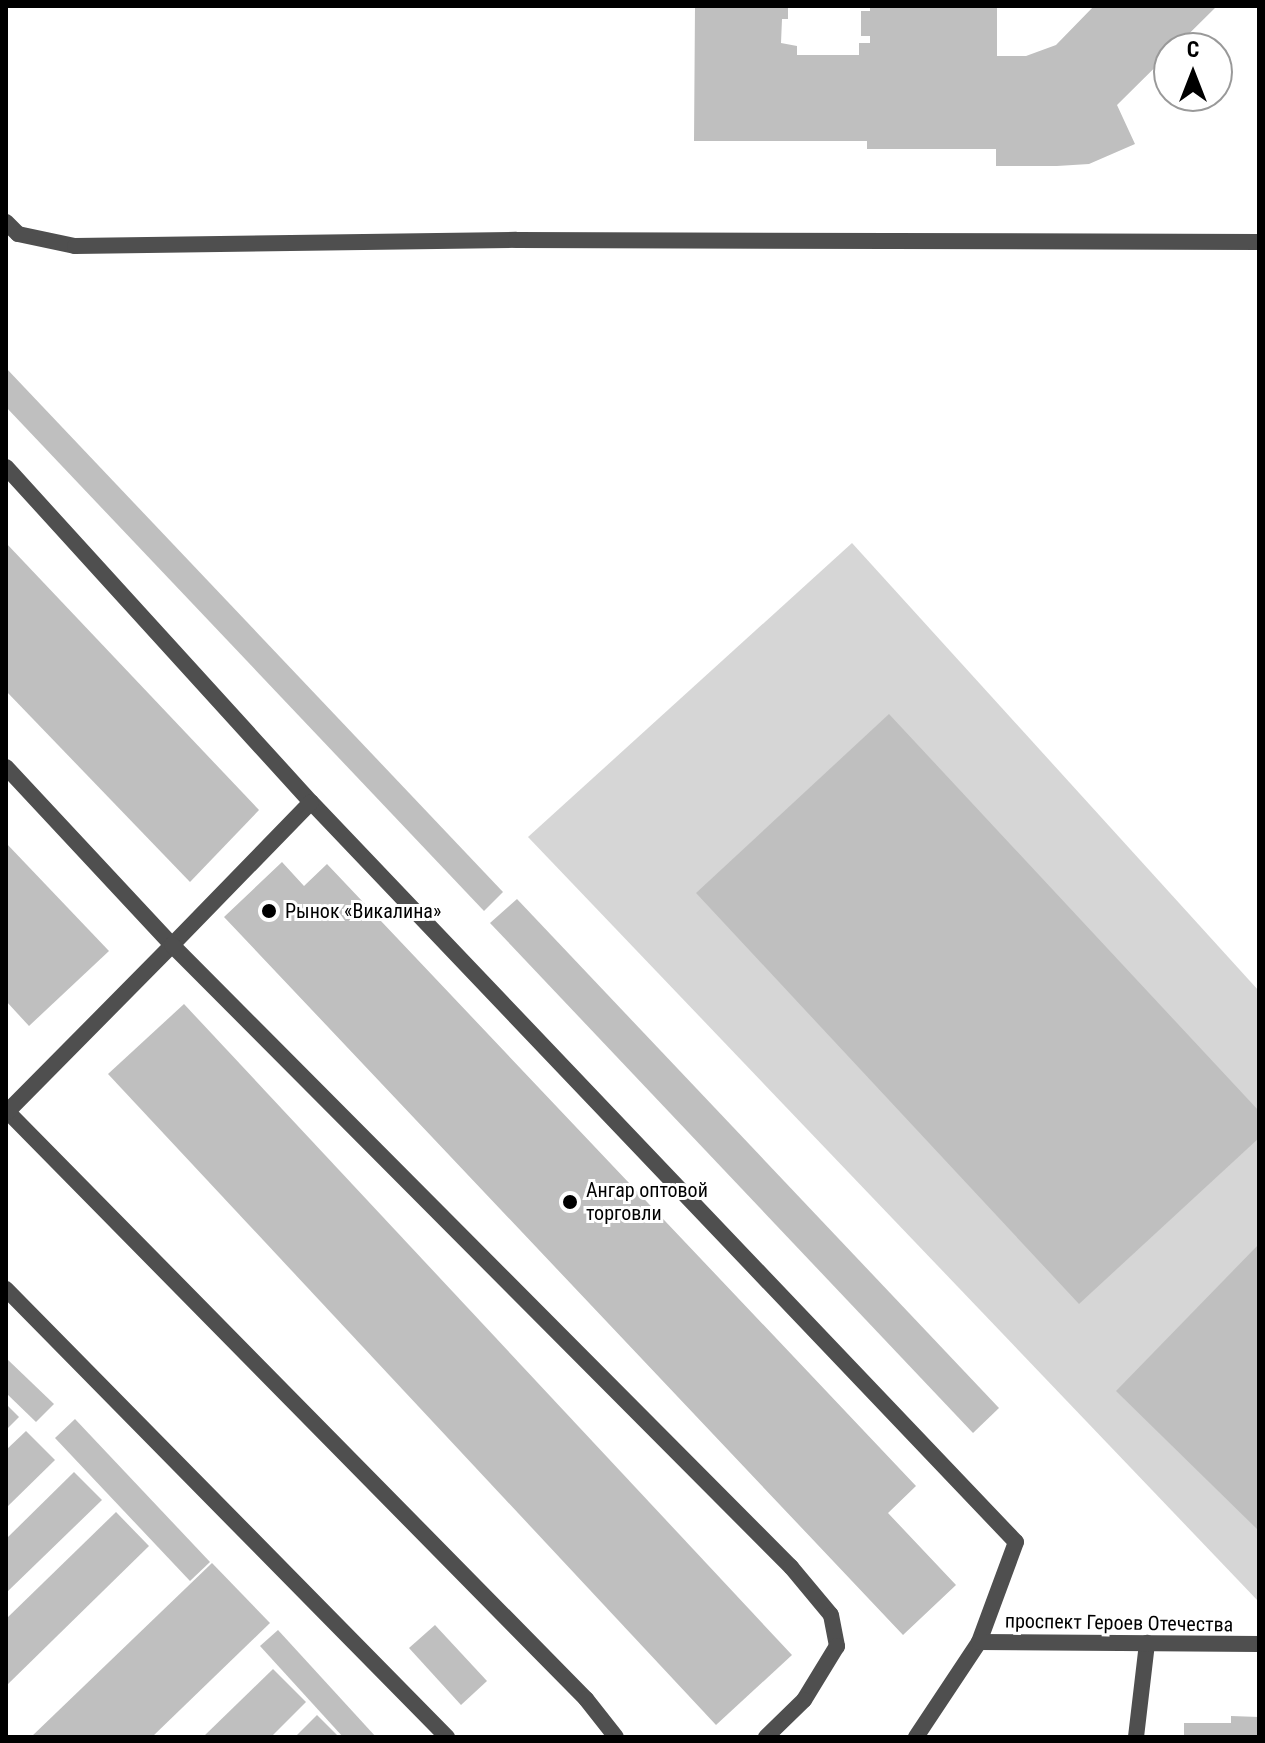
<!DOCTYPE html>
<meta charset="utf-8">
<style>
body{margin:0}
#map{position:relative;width:1265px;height:1743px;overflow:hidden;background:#fff;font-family:"Roboto Condensed",sans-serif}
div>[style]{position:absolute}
.green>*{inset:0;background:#d6d6d6}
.building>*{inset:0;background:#bfbfbf}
.service>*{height:16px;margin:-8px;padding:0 8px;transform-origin:8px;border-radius:8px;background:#4f4f4f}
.minor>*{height:16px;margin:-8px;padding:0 8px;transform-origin:8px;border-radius:8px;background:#4f4f4f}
.dots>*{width:22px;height:22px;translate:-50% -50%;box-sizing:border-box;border:4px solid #fff;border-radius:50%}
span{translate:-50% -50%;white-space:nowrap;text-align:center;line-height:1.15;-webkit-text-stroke:6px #fff;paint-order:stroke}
.poi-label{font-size:20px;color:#000}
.left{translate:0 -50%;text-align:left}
.street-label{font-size:20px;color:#000}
.frame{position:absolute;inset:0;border:8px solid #000;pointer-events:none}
.north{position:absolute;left:1153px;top:32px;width:80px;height:80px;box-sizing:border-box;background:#fff;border:2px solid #999;border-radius:50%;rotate:0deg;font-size:22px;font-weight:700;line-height:32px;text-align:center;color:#000}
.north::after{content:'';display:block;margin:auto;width:28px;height:36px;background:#000;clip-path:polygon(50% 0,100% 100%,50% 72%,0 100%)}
</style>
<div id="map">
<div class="green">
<i style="clip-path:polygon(852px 543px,1259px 991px,1259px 1602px,528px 837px)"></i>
</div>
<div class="building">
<i style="clip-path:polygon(695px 6px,788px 6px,788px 19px,782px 19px,781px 43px,797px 46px,797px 55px,859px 55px,859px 43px,870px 43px,870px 36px,861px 36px,861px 11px,870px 11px,870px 6px,997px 6px,997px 56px,1026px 56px,1056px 45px,1094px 6px,1217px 6px,1117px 105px,1135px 144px,1089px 164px,1057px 166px,996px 166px,996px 149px,867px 149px,867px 141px,694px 141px)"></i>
<i style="clip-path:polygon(6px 368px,503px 892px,484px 911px,6px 407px)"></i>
<i style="clip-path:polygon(6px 543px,259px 810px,190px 882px,6px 691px)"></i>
<i style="clip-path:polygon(889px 714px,1259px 1111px,1259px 1138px,1079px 1304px,696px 893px)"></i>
<i style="clip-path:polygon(6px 843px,109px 951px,29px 1026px,6px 1001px)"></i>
<i style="clip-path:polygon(282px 862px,304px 886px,327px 864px,916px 1486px,888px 1513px,956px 1585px,903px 1635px,224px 917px)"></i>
<i style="clip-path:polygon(517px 899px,999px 1408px,973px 1433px,490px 923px)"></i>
<i style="clip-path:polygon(184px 1004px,792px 1655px,716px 1725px,108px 1074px)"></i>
<i style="clip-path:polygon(1259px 1244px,1259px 1531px,1116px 1391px)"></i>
<i style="clip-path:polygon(6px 1358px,54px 1404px,36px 1422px,6px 1393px)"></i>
<i style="clip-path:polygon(6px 1404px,19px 1417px,6px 1430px)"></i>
<i style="clip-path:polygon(75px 1419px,210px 1562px,190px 1581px,55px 1438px)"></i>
<i style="clip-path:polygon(26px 1431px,55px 1460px,6px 1508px,6px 1450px)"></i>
<i style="clip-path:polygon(74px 1472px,102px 1500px,6px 1593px,6px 1539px)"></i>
<i style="clip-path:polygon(116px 1512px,149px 1546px,6px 1686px,6px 1619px)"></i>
<i style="clip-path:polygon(212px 1563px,270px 1623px,152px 1737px,31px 1737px)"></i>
<i style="clip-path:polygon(435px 1625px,487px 1681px,461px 1705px,409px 1648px)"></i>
<i style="clip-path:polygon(278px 1630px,376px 1737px,343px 1737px,260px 1646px)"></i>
<i style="clip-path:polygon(273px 1669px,306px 1702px,271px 1737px,203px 1737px)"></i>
<i style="clip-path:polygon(317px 1715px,339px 1737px,295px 1737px)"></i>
<i style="clip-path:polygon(1231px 1716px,1259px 1717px,1259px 1737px,1184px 1737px,1184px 1723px,1231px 1723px)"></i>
</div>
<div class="service">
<i style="left:6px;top:467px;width:453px;rotate:47.7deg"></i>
<i style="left:311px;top:802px;width:1022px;rotate:46.39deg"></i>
<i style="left:1016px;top:1542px;width:107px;rotate:110.3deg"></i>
<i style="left:6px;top:767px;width:243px;rotate:47deg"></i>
<i style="left:172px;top:945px;width:199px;rotate:-45.8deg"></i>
<i style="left:6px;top:1110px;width:827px;rotate:45.44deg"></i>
<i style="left:586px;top:1699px;width:48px;rotate:51.7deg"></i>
<i style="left:7px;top:1112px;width:235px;rotate:-45.3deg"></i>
<i style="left:172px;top:945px;width:878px;rotate:45.14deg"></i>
<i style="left:791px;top:1567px;width:62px;rotate:50.2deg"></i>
<i style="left:831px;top:1615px;width:32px;rotate:79deg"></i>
<i style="left:837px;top:1646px;width:63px;rotate:121.4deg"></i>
<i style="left:804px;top:1700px;width:53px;rotate:135.8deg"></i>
<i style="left:6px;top:1289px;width:629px;rotate:45.45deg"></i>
<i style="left:1136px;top:1737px;width:95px;rotate:-83.3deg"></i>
</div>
<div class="minor">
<i style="left:6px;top:222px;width:17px;rotate:45deg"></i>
<i style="left:18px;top:234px;width:58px;rotate:11.9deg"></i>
<i style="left:75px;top:246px;width:441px;rotate:-0.8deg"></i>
<i style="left:516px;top:240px;width:743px;rotate:0.15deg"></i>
<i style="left:916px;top:1737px;width:114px;rotate:-56.4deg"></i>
<i style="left:979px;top:1642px;width:280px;rotate:0.4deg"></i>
</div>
<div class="dots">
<i style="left:269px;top:911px;background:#000"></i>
<i style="left:570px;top:1202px;background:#000"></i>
</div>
<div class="poi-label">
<span class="left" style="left:285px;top:911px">Рынок «Викалина»</span>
<span class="left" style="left:586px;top:1202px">Ангар оптовой<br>торговли</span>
</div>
<div class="street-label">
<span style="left:1119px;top:1623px;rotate:1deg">проспект Героев Отечества</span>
</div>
<div class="frame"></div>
<div class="north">С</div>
</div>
